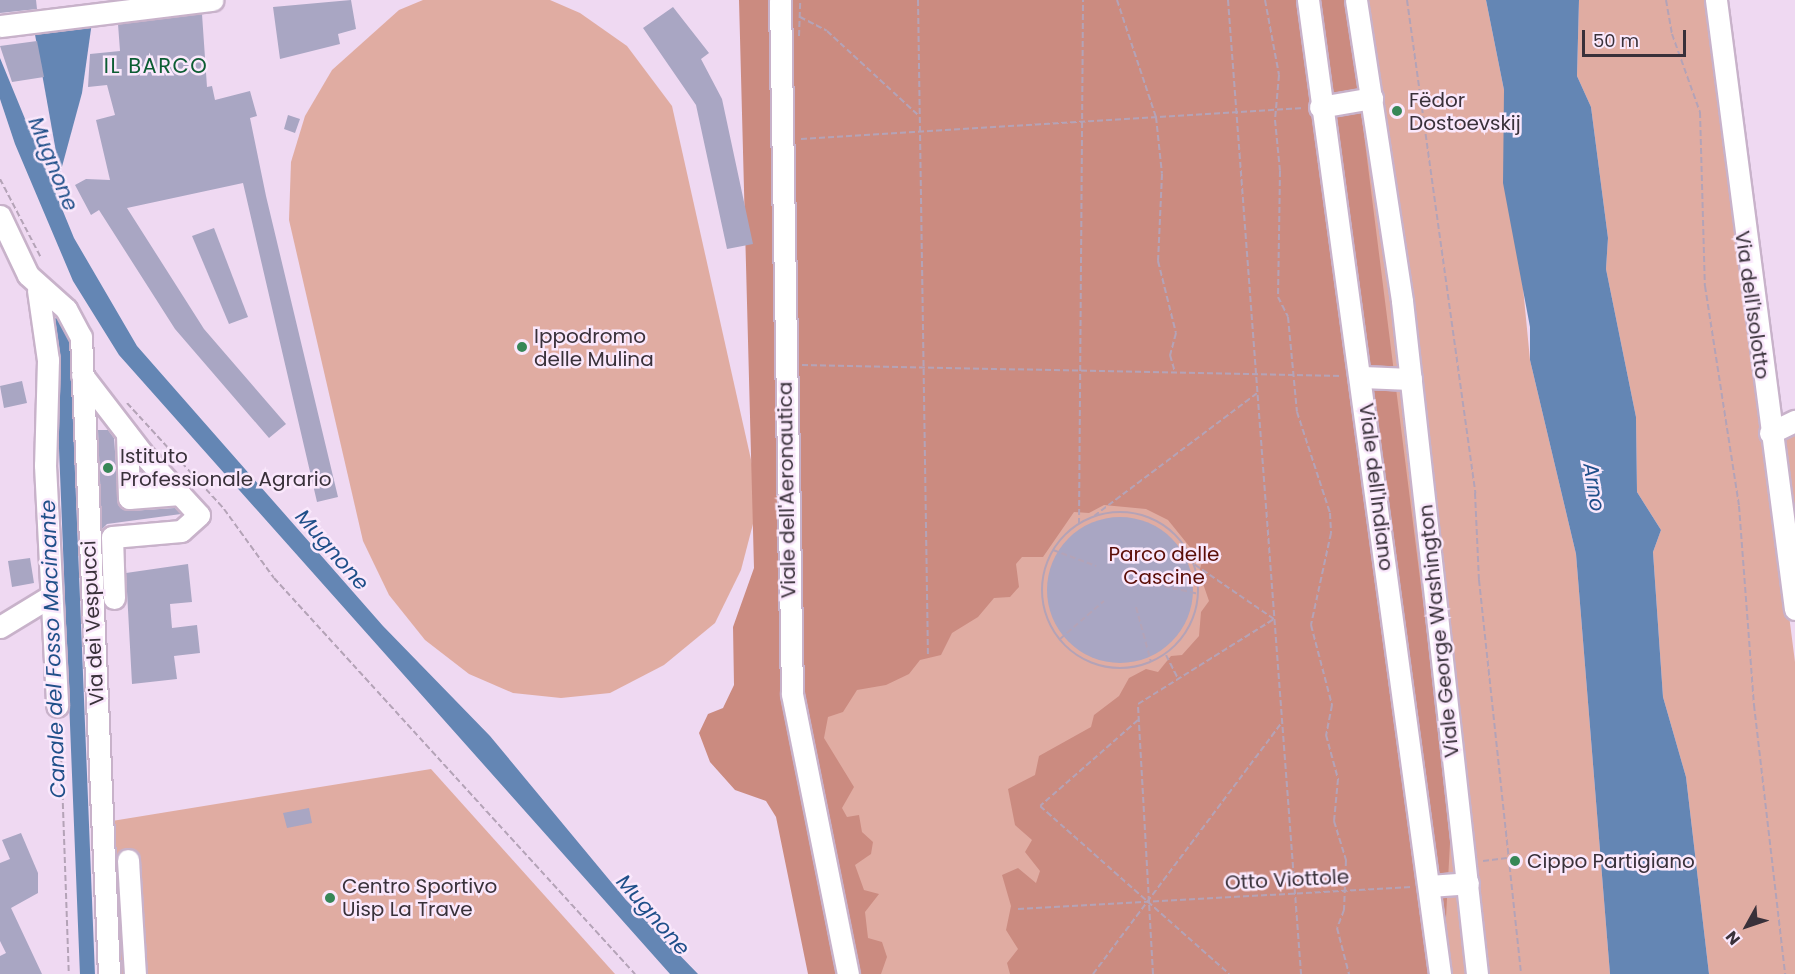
<!DOCTYPE html>
<meta charset="utf-8">
<style>
body{margin:0}
#map{position:relative;width:1795px;height:974px;overflow:hidden;background:#efd9f2;font-family:Poppins,sans-serif}
div>[style]{position:absolute}
.green>*{inset:0;background:#e0aca2}
.forest>*{inset:0;background:#cb8b80}
.water>*{inset:0;background:#6486b4}
.canal>*{height:15px;margin:-7.5px;padding:0 7.5px;transform-origin:7.5px;border-radius:7.5px;background:#6486b4}
.building>*{inset:0;background:#a9a6c3}
.round{border-radius:50%}
.path>*{height:2px;margin-top:-1px;transform-origin:0;background:repeating-linear-gradient(90deg,#b4a3b7 0 6px,transparent 0 9px)}
.path>.ring{margin:-1px;padding:0;box-sizing:content-box;background:none;border:2px solid #b4a3b7;border-radius:50%}
.roads{filter:drop-shadow(2px 0 #c8b2ca) drop-shadow(-2px 0 #c8b2ca) drop-shadow(0 2px #c8b2ca) drop-shadow(0 -2px #c8b2ca)}
.minor>*{height:21px;margin:-10.5px;padding:0 10.5px;transform-origin:10.5px;border-radius:10.5px;background:#fff}
.dots>*{width:16px;height:16px;translate:-50% -50%;box-sizing:border-box;border:3px solid #fae8fc;border-radius:50%}
span{translate:-50% -50%;white-space:nowrap;text-align:center;line-height:1.15;-webkit-text-stroke:5px #fae8fc;paint-order:stroke}
.poi-label{font-size:20px;color:#39313a}
.left{translate:0 -50%;text-align:left}
.street-label{font-size:20px;color:#39313a}
.park-label{font-size:20px;color:#5b0e07}
.neighbourhood-label{font-size:21px;color:#0c5d33;letter-spacing:1.5px}
.water-label{font-size:21px;color:#1f4f89;font-style:italic}
.north{position:absolute;left:1717px;top:896px;width:60px;height:60px;-webkit-text-stroke:4px #fae8fc;paint-order:stroke;rotate:230deg;font-size:16px;font-weight:700;line-height:24px;text-align:center;color:#39313a}
.north::after{content:'';display:block;margin:auto;width:21px;height:27px;background:#39313a;clip-path:polygon(50% 0,100% 100%,50% 72%,0 100%)}
.scale{position:absolute;left:1582px;top:30px;width:104px;height:27px;box-sizing:border-box;border:3px solid #39313a;border-top:0;padding-left:8px;font-size:18px;line-height:21px;white-space:nowrap;color:#39313a;-webkit-text-stroke:4px #fae8fc;paint-order:stroke}
</style>
<div id="map">
<div class="green">
<i style="clip-path:polygon(423px 0,550px 0,580px 13px,627px 46px,672px 106px,754px 473px,754px 520px,741px 570px,715px 623px,664px 665px,610px 693px,561px 698px,513px 693px,469px 674px,425px 640px,389px 595px,363px 541px,289px 220px,291px 162px,305px 116px,332px 70px,399px 10px)"></i>
<i style="clip-path:polygon(742px 0,1486px 0,1504px 90px,1530px 360px,1576px 554px,1610px 974px,824px 974px)"></i>
<i style="clip-path:polygon(1579px 0,1710px 0,1795px 662px,1795px 974px,1709px 974px,1686px 777px,1663px 697px,1653px 552px,1661px 530px,1637px 492px,1636px 417px,1606px 269px,1608px 238px,1591px 107px,1577px 76px)"></i>
<i style="clip-path:polygon(1795px 427px,1795px 547px,1779px 438px)"></i>
<i style="clip-path:polygon(431px 769px,615px 974px,116px 974px,112px 821px)"></i>
</div>
<div class="forest">
<i style="clip-path:polygon(739px 0,1347px 0,1451px 824px,1443px 974px,1010px 974px,1007px 963px,1018px 949px,1006px 930px,1011px 906px,1002px 875px,1018px 868px,1036px 883px,1040px 871px,1025px 852px,1032px 840px,1015px 825px,1008px 789px,1035px 775px,1039px 756px,1091px 727px,1094px 715px,1119px 696px,1129px 678px,1146px 669px,1158px 672px,1171px 656px,1182px 655px,1199px 636px,1201px 612px,1209px 601px,1199px 572px,1202px 562px,1168px 520px,1146px 509px,1104px 505px,1089px 513px,1074px 512px,1043px 557px,1022px 557px,1016px 564px,1019px 587px,1010px 597px,994px 598px,978px 617px,952px 633px,941px 655px,920px 660px,909px 674px,886px 685px,857px 690px,843px 712px,828px 717px,824px 738px,854px 787px,842px 808px,847px 817px,859px 815px,862px 832px,873px 842px,871px 854px,855px 865px,864px 890px,879px 894px,865px 912px,868px 938px,882px 942px,887px 957px,881px 974px,808px 974px,776px 817px,766px 801px,735px 790px,710px 762px,699px 733px,708px 714px,723px 708px,734px 685px,733px 627px,754px 568px)"></i>
</div>
<div class="water">
<i style="clip-path:polygon(1486px 0,1579px 0,1577px 76px,1591px 107px,1608px 238px,1606px 269px,1636px 417px,1637px 492px,1661px 530px,1653px 552px,1663px 697px,1686px 777px,1709px 974px,1610px 974px,1576px 554px,1530px 360px,1530px 327px,1503px 183px,1504px 90px)"></i>
<i style="clip-path:polygon(92px 22px,82px 93px,60px 174px,34px 29px)"></i>
<i style="clip-path:polygon(0 58px,74px 238px,137px 346px,383px 626px,490px 736px,626px 900px,698px 974px,670px 974px,119px 355px,73px 281px,15px 144px,0 99px)"></i>
</div>
<div class="canal">
<i style="left:61px;top:322px;width:653px;rotate:87.72deg"></i>
</div>
<div class="building">
<i style="clip-path:polygon(0 0,36px 0,37px 9px,0 13px)"></i>
<i style="clip-path:polygon(351px 0,356px 29px,338px 34px,340px 44px,280px 59px,273px 7px)"></i>
<i style="clip-path:polygon(673px 7px,709px 53px,701px 59px,722px 99px,753px 244px,727px 249px,696px 105px,643px 28px)"></i>
<i style="clip-path:polygon(202px 14px,207px 87px,212px 86px,215px 100px,250px 91px,257px 116px,250px 118px,266px 196px,338px 497px,317px 502px,243px 183px,127px 208px,204px 329px,286px 424px,269px 438px,175px 329px,99px 210px,91px 215px,75px 185px,86px 179px,110px 180px,96px 120px,115px 115px,107px 85px,88px 87px,90px 54px,120px 51px,118px 24px)"></i>
<i style="clip-path:polygon(37px 41px,44px 77px,12px 82px,0 46px)"></i>
<i style="clip-path:polygon(288px 115px,300px 119px,295px 133px,284px 129px)"></i>
<i style="clip-path:polygon(214px 228px,248px 317px,229px 324px,192px 236px)"></i>
<i style="clip-path:polygon(22px 381px,27px 403px,4px 408px,0 386px)"></i>
<i style="clip-path:polygon(98px 430px,108px 430px,114px 438px,119px 505px,130px 511px,175px 508px,181px 514px,107px 524px,102px 529px)"></i>
<i class="round" style="left:1047px;top:517px;width:146px;height:146px"></i>
<i style="clip-path:polygon(30px 558px,34px 583px,12px 587px,8px 561px)"></i>
<i style="clip-path:polygon(188px 564px,192px 602px,170px 604px,172px 628px,197px 625px,200px 653px,174px 656px,177px 679px,132px 684px,126px 573px)"></i>
<i style="clip-path:polygon(309px 808px,312px 823px,287px 828px,283px 813px)"></i>
<i style="clip-path:polygon(21px 833px,38px 873px,38px 893px,11px 908px,42px 974px,0 974px,0 956px,6px 953px,0 941px,0 863px,10px 859px,2px 840px)"></i>
</div>
<div class="path">
<i style="left:918px;top:0;width:655px;rotate:89.13deg"></i>
<i style="left:1117px;top:0;width:123px;rotate:71.6deg"></i>
<i style="left:1156px;top:117px;width:57px;rotate:84deg"></i>
<i style="left:1162px;top:174px;width:87px;rotate:92.6deg"></i>
<i style="left:1158px;top:261px;width:74px;rotate:76deg"></i>
<i style="left:1176px;top:333px;width:23px;rotate:105deg"></i>
<i style="left:1170px;top:355px;width:18px;rotate:74deg"></i>
<i style="left:1228px;top:0;width:977px;rotate:85.71deg"></i>
<i style="left:1265px;top:0;width:76px;rotate:79.4deg"></i>
<i style="left:1279px;top:75px;width:45px;rotate:95.1deg"></i>
<i style="left:1275px;top:120px;width:51px;rotate:84.4deg"></i>
<i style="left:1280px;top:171px;width:126px;rotate:90.9deg"></i>
<i style="left:1278px;top:297px;width:22px;rotate:63deg"></i>
<i style="left:1288px;top:317px;width:95px;rotate:84.6deg"></i>
<i style="left:1297px;top:412px;width:106px;rotate:71.9deg"></i>
<i style="left:1330px;top:513px;width:20px;rotate:87deg"></i>
<i style="left:1331px;top:533px;width:94px;rotate:102.3deg"></i>
<i style="left:1311px;top:625px;width:83px;rotate:75.3deg"></i>
<i style="left:1332px;top:705px;width:31px;rotate:101deg"></i>
<i style="left:1326px;top:735px;width:46px;rotate:74.7deg"></i>
<i style="left:1338px;top:779px;width:42px;rotate:95.4deg"></i>
<i style="left:1334px;top:821px;width:41px;rotate:72.9deg"></i>
<i style="left:1346px;top:860px;width:50px;rotate:92.3deg"></i>
<i style="left:1344px;top:910px;width:19px;rotate:111deg"></i>
<i style="left:1337px;top:928px;width:48px;rotate:75.4deg"></i>
<i style="left:1407px;top:0;width:498px;rotate:82.1deg"></i>
<i style="left:1475px;top:493px;width:87px;rotate:87.4deg"></i>
<i style="left:1479px;top:580px;width:396px;rotate:83.9deg"></i>
<i style="left:1666px;top:0;width:35px;rotate:80deg"></i>
<i style="left:1672px;top:34px;width:83px;rotate:70.3deg"></i>
<i style="left:1700px;top:112px;width:174px;rotate:88.4deg"></i>
<i style="left:1705px;top:286px;width:223px;rotate:81.2deg"></i>
<i style="left:1739px;top:506px;width:200px;rotate:85.7deg"></i>
<i style="left:1754px;top:705px;width:271px;rotate:83.4deg"></i>
<i style="left:800px;top:17px;width:30px;rotate:27deg"></i>
<i style="left:827px;top:31px;width:125px;rotate:42.7deg"></i>
<i style="left:799px;top:36px;width:36px;rotate:-88deg"></i>
<i style="left:801px;top:139px;width:504px;rotate:-3.53deg"></i>
<i style="left:0;top:179px;width:87px;rotate:62.5deg"></i>
<i style="left:802px;top:365px;width:540px;rotate:1.17deg"></i>
<i style="left:127px;top:403px;width:144px;rotate:47.5deg"></i>
<i style="left:224px;top:509px;width:85px;rotate:54.1deg"></i>
<i style="left:274px;top:578px;width:536px;rotate:47.65deg"></i>
<i class="ring" style="left:1042px;top:512px;width:154px;height:154px"></i>
<i style="left:1094px;top:516px;width:204px;rotate:-37deg"></i>
<i style="left:1079px;top:524px;width:524px;rotate:-89.56deg"></i>
<i style="left:1053px;top:550px;width:46px;rotate:20.4deg"></i>
<i style="left:1155px;top:584px;width:45px;rotate:12.8deg"></i>
<i style="left:1136px;top:607px;width:57px;rotate:74.7deg"></i>
<i style="left:1060px;top:639px;width:58px;rotate:-40.8deg"></i>
<i style="left:1166px;top:655px;width:27px;rotate:63deg"></i>
<i style="left:1138px;top:720px;width:130px;rotate:138.7deg"></i>
<i style="left:1040px;top:806px;width:253px;rotate:41.6deg"></i>
<i style="left:60px;top:722px;width:252px;rotate:88deg"></i>
<i style="left:1483px;top:861px;width:24px;rotate:-7deg"></i>
<i style="left:1018px;top:909px;width:394px;rotate:-3.2deg"></i>
<i style="left:1093px;top:974px;width:313px;rotate:-53.1deg"></i>
<i style="left:1153px;top:974px;width:270px;rotate:-93.2deg"></i>
<i style="left:1138px;top:704px;width:160px;rotate:-32deg"></i>
<i style="left:1274px;top:619px;width:97px;rotate:-145.5deg"></i>
</div>
<div class="roads">
<div class="minor">
<i style="left:780px;top:0;width:694px;rotate:89.01deg"></i>
<i style="left:792px;top:694px;width:286px;rotate:78.7deg"></i>
<i style="left:1308px;top:0;width:983px;rotate:82.28deg"></i>
<i style="left:1356px;top:0;width:304px;rotate:81.3deg"></i>
<i style="left:1402px;top:301px;width:677px;rotate:83.64deg"></i>
<i style="left:1716px;top:0;width:614px;rotate:82.61deg"></i>
<i style="left:0;top:26px;width:214px;rotate:-7deg"></i>
<i style="left:1320px;top:107px;width:53px;rotate:-9.8deg"></i>
<i style="left:0;top:216px;width:65px;rotate:64.6deg"></i>
<i style="left:28px;top:275px;width:51px;rotate:41.8deg"></i>
<i style="left:66px;top:309px;width:32px;rotate:62deg"></i>
<i style="left:81px;top:337px;width:638px;rotate:87.48deg"></i>
<i style="left:38px;top:290px;width:71px;rotate:81.9deg"></i>
<i style="left:48px;top:360px;width:105px;rotate:91.6deg"></i>
<i style="left:45px;top:465px;width:241px;rotate:87.1deg"></i>
<i style="left:82px;top:375px;width:98px;rotate:52.4deg"></i>
<i style="left:142px;top:453px;width:84px;rotate:47.4deg"></i>
<i style="left:199px;top:515px;width:24px;rotate:138deg"></i>
<i style="left:181px;top:531px;width:69px;rotate:175deg"></i>
<i style="left:112px;top:537px;width:61px;rotate:88.1deg"></i>
<i style="left:1362px;top:377px;width:49px;rotate:2.3deg"></i>
<i style="left:1770px;top:433px;width:28px;rotate:-26deg"></i>
<i style="left:127px;top:434px;width:64px;rotate:88.2deg"></i>
<i style="left:129px;top:498px;width:51px;rotate:-4.5deg"></i>
<i style="left:0;top:627px;width:60px;rotate:-31.3deg"></i>
<i style="left:128px;top:860px;width:114px;rotate:86.5deg"></i>
<i style="left:1429px;top:886px;width:39px;rotate:-4deg"></i>
</div>
</div>
<div class="dots">
<i style="left:1397px;top:111px;background:#378757"></i>
<i style="left:522px;top:347px;background:#378757"></i>
<i style="left:108px;top:468px;background:#378757"></i>
<i style="left:1515px;top:861px;background:#378757"></i>
<i style="left:330px;top:898px;background:#378757"></i>
</div>
<div class="poi-label">
<span class="left" style="left:1409px;top:112px">Fëdor<br>Dostoevskij</span>
<span class="left" style="left:534px;top:348px">Ippodromo<br>delle Mulina</span>
<span class="left" style="left:120px;top:468px">Istituto<br>Professionale Agrario</span>
<span class="left" style="left:1527px;top:861px">Cippo Partigiano</span>
<span class="left" style="left:342px;top:898px">Centro Sportivo<br>Uisp La Trave</span>
</div>
<div class="street-label">
<span style="left:1752px;top:305px;rotate:82deg">Via dell'Isolotto</span>
<span style="left:1376px;top:487px;rotate:83deg">Viale dell'Indiano</span>
<span style="left:787px;top:490px;rotate:-91deg">Viale dell'Aeronautica</span>
<span style="left:93px;top:623px;rotate:-93deg">Via dei Vespucci</span>
<span style="left:1439px;top:631px;rotate:-96deg">Viale George Washington</span>
<span style="left:1287px;top:880px;rotate:-3deg">Otto Viottole</span>
</div>
<div class="park-label">
<span style="left:1164px;top:566px">Parco delle<br>Cascine</span>
</div>
<div class="neighbourhood-label">
<span style="left:156px;top:66px">IL BARCO</span>
</div>
<div class="water-label">
<span style="left:53px;top:164px;rotate:68deg">Mugnone</span>
<span style="left:1594px;top:487px;rotate:81deg">Arno</span>
<span style="left:332px;top:550px;rotate:49deg">Mugnone</span>
<span style="left:53px;top:649px;rotate:-92deg">Canale del Fosso Macinante</span>
<span style="left:653px;top:915px;rotate:49deg">Mugnone</span>
</div>
<div class="north">N</div>
<div class="scale">50 m</div>
</div>
